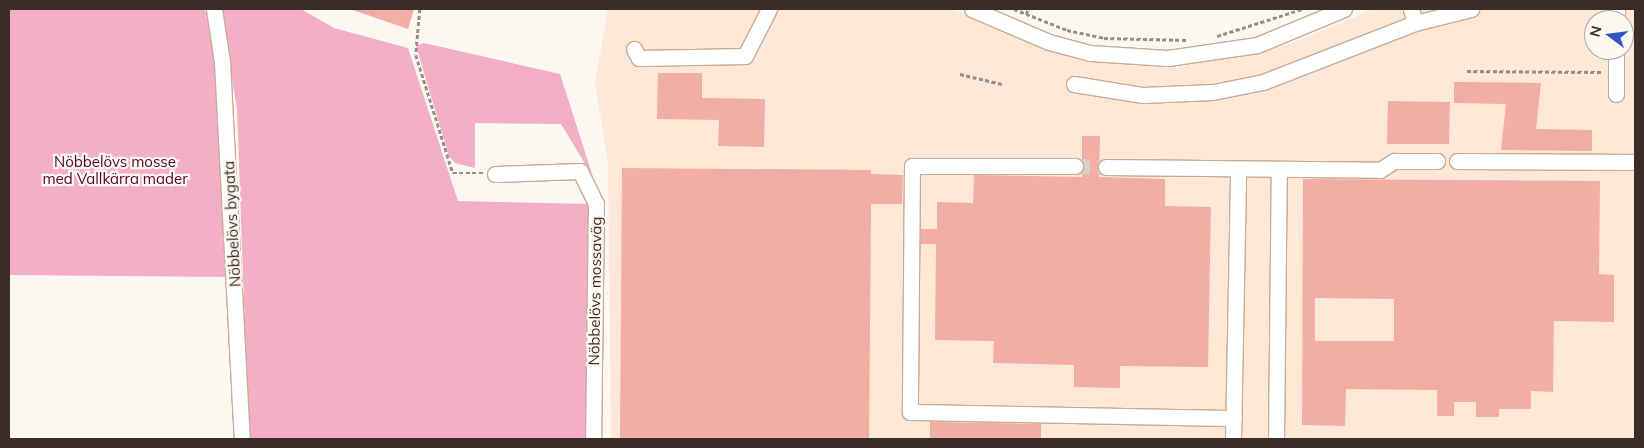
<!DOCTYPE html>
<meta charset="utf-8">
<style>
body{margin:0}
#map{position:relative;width:1644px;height:448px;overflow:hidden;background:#fdf7f2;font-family:Mulish,sans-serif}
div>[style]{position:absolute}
.built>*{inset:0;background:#fde7d6}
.green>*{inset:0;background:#f2afc5}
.building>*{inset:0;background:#f2ada4}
.minor-tunnel>*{height:15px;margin-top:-7.5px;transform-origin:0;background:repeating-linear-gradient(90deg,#d6cfc9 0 15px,transparent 0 23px)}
.path>*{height:2.5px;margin-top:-1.25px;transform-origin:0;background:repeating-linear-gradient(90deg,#978e87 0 4px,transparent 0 6.5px)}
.roads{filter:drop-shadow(1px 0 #c8ab95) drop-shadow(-1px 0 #c8ab95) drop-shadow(0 1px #c8ab95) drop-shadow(0 -1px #c8ab95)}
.minor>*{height:15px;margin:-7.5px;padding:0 7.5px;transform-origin:7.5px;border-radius:7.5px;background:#fff}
span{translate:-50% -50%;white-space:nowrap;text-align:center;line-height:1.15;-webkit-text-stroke:4.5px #fdf7f2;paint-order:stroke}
.park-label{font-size:15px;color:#53042c}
.street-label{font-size:15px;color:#392d25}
.frame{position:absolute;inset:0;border:10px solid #392d25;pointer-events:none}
.north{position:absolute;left:1584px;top:10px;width:50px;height:50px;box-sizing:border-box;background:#fdf7f2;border:1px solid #afa6a0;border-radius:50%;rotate:285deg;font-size:14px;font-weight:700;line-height:20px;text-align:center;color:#392d25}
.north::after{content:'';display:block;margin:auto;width:18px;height:22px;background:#3055c5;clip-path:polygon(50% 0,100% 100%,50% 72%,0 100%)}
</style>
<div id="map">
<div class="built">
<i style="clip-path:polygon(evenodd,608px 9px,953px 9px,1043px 47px,1105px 62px,1179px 67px,1290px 44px,1374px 9px,1635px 9px,1635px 439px,611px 439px,608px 162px,595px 83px,608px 9px,1594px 20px,1624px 20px,1624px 50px,1594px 50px,1594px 20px)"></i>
</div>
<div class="green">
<i style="clip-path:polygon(9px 9px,205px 9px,216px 65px,226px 277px,9px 275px)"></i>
<i style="clip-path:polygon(220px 9px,301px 9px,334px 28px,408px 48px,458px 201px,591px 204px,587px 439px,249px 439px,237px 109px)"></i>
<i style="clip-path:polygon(424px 43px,560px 74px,593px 177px,561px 124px,475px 123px,475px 168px,455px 163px,449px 156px,416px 46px)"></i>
</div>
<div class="building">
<i style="clip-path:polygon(350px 9px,414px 9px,408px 29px)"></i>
<i style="clip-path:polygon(658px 73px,702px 73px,702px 98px,765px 99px,764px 147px,718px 146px,719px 120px,657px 119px)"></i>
<i style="clip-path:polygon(1454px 82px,1541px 83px,1536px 129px,1592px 130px,1592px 151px,1501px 150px,1506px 104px,1454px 103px)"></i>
<i style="clip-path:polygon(1388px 101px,1450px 102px,1449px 144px,1387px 144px)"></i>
<i style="clip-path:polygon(1082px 136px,1100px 136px,1099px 177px,1165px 179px,1165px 206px,1211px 207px,1208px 367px,1120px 366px,1120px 388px,1074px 387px,1074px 365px,993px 363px,994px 341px,935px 340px,936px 244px,921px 244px,921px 229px,937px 229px,937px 202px,973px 203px,974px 175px,1082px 177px)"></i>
<i style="clip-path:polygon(622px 168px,871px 170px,871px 174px,903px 175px,902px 204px,871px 204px,869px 439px,620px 439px)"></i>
<i style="clip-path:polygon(evenodd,1303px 179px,1600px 181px,1599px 274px,1614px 275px,1614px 322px,1554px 321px,1553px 392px,1531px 391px,1531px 409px,1499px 409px,1499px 417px,1476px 417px,1476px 402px,1454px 402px,1454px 416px,1437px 416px,1437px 390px,1346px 389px,1345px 426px,1302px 425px,1303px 179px,1315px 298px,1394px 299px,1394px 341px,1315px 341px,1315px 298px)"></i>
<i style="clip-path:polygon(930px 422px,1041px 424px,1041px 439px,930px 439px)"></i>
</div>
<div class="minor-tunnel">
<i style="left:1075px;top:166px;width:31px;rotate:2deg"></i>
</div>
<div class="path">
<i style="left:420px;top:9px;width:46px;rotate:95deg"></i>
<i style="left:416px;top:55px;width:124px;rotate:72.6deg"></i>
<i style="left:453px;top:173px;width:31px"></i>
<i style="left:1014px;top:9px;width:57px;rotate:21.6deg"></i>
<i style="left:1067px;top:30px;width:38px;rotate:12deg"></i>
<i style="left:1104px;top:38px;width:83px;rotate:1.4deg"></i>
<i style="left:1026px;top:14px;width:5px;rotate:-68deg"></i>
<i style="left:1217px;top:36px;width:89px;rotate:-17.6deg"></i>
<i style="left:1467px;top:71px;width:135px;rotate:0.4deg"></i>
<i style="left:960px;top:74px;width:43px;rotate:13.4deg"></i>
</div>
<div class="roads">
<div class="minor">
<i style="left:214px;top:9px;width:54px;rotate:81.4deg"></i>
<i style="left:222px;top:62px;width:378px;rotate:87deg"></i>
<i style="left:972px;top:9px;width:84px;rotate:23.2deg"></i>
<i style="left:1049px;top:42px;width:42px;rotate:15deg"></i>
<i style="left:1090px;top:53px;width:78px;rotate:3.7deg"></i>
<i style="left:1168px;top:58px;width:90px;rotate:-8.3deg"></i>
<i style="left:1257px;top:45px;width:94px;rotate:-22.5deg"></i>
<i style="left:1617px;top:20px;width:11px;rotate:-90deg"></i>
<i style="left:1415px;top:23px;width:58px;rotate:-14deg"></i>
<i style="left:634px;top:49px;width:10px;rotate:61deg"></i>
<i style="left:639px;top:58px;width:106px;rotate:-1.1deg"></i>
<i style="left:745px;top:56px;width:53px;rotate:-62.9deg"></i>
<i style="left:1074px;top:84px;width:70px;rotate:9.1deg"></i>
<i style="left:1143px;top:95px;width:70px;rotate:-2.5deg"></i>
<i style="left:1213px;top:92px;width:51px;rotate:-11.3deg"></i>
<i style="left:1263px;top:82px;width:163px;rotate:-21.2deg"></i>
<i style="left:1415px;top:23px;width:15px;rotate:-106deg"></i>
<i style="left:1616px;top:94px;width:44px;rotate:-90deg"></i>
<i style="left:1457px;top:161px;width:178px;rotate:0.3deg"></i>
<i style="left:1075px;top:166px;width:163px;rotate:180deg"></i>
<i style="left:912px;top:166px;width:246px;rotate:90.5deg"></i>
<i style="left:910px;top:412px;width:324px;rotate:1.1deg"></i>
<i style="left:1106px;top:167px;width:274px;rotate:0.6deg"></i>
<i style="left:1380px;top:170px;width:17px;rotate:-33deg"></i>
<i style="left:1394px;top:161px;width:43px"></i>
<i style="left:495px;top:174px;width:85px;rotate:-2deg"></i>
<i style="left:580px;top:171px;width:37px;rotate:64deg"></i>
<i style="left:596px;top:204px;width:235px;rotate:90.7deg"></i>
<i style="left:1233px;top:439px;width:268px;rotate:-88.9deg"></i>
<i style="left:1276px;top:439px;width:267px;rotate:-89.4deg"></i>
</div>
</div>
<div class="park-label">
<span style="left:115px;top:170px">Nöbbelövs mosse<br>med Vallkärra mader</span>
</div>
<div class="street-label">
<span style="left:232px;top:224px;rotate:-93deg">Nöbbelövs bygata</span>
<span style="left:595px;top:291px;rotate:-89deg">Nöbbelövs mossaväg</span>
</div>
<div class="frame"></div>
<div class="north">N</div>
</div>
